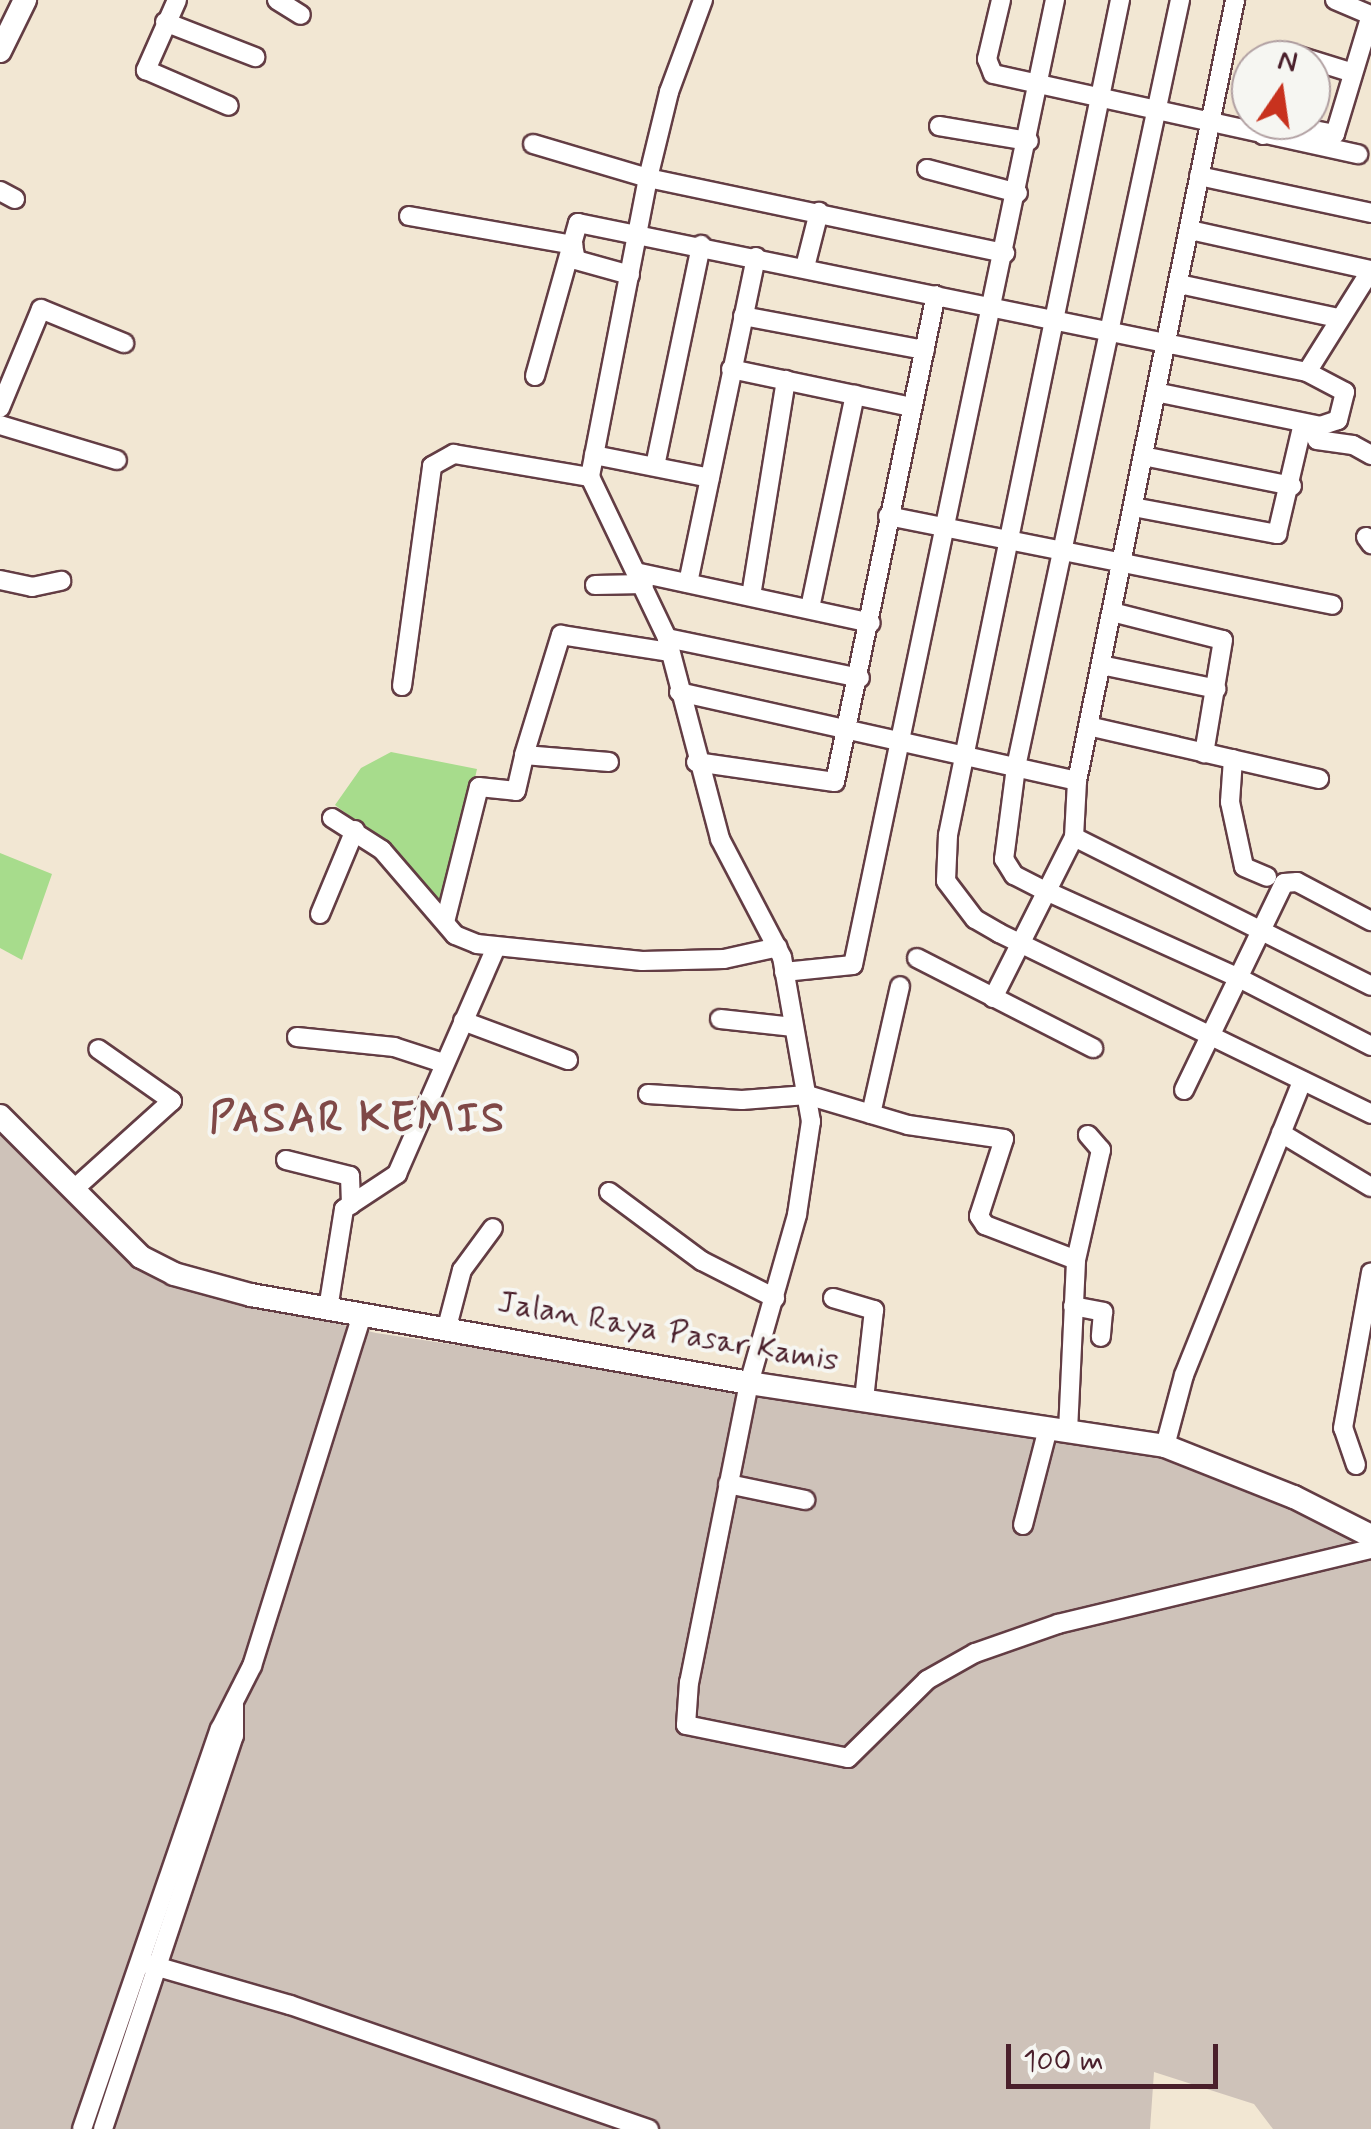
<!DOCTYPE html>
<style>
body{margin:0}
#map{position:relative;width:1371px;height:2129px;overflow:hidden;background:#f2e7d3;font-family:Mynerve,sans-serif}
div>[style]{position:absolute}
.industrial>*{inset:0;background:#cec2b9}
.green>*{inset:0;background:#a7dc8c}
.roads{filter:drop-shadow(2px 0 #633d44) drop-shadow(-2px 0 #633d44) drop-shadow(0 2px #633d44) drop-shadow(0 -2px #633d44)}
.minor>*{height:18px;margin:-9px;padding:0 9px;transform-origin:9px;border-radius:9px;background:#fff}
.major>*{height:22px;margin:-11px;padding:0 11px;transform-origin:11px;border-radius:11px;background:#fff}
span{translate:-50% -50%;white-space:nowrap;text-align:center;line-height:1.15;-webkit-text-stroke:8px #f6f6f2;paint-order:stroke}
.street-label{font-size:32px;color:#4a1f2b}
.district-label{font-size:42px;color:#7f4847;font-weight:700;letter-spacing:2.5px}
.north{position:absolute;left:1231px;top:40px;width:100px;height:100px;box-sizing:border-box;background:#f6f6f2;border:2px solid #b1a0a2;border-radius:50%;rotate:13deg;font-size:28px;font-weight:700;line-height:40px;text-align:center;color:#4a1f2b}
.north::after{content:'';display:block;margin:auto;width:35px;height:45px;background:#c8321e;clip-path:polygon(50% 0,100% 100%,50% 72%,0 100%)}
.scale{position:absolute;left:1006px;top:2044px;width:212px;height:45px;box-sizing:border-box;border:5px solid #4a1f2b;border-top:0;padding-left:12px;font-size:30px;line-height:35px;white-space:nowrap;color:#4a1f2b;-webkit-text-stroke:8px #f6f6f2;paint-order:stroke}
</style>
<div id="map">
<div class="industrial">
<i style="clip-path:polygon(0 1129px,162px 1281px,376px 1333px,1168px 1451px,1371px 1544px,1371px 2129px,1273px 2129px,1254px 2104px,1154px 2072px,1150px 2129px,0 2129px)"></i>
</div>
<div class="green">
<i style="clip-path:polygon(391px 752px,477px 769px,444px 915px,398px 853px,335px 805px,361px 768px)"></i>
<i style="clip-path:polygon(0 853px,52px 874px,22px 960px,0 948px)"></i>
</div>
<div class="roads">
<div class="minor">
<i style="left:177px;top:0;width:77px;rotate:113.9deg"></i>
<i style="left:146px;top:70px;width:90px;rotate:23.4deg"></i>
<i style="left:277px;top:0;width:28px;rotate:32deg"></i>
<i style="left:703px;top:0;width:98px;rotate:110.3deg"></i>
<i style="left:669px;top:92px;width:89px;rotate:103.7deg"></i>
<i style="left:648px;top:178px;width:305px;rotate:101deg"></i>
<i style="left:590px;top:477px;width:178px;rotate:64.4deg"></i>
<i style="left:667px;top:638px;width:208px;rotate:75.2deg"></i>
<i style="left:720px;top:839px;width:133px;rotate:62.3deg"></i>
<i style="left:782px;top:957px;width:167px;rotate:80deg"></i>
<i style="left:811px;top:1121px;width:95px;rotate:98.5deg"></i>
<i style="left:797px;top:1215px;width:175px;rotate:105.9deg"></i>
<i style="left:749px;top:1383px;width:305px;rotate:101.3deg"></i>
<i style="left:689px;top:1682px;width:43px;rotate:94deg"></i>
<i style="left:686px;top:1725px;width:165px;rotate:11.5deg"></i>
<i style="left:848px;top:1758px;width:111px;rotate:-44.6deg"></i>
<i style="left:927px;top:1680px;width:55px;rotate:-29.4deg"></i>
<i style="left:975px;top:1653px;width:88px;rotate:-19.3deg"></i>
<i style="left:1058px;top:1624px;width:322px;rotate:-13.5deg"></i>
<i style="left:1001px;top:0;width:61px;rotate:103.3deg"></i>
<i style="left:987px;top:59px;width:16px;rotate:68deg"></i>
<i style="left:993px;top:74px;width:374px;rotate:12.4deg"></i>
<i style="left:1120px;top:0;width:853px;rotate:101.64deg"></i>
<i style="left:948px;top:835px;width:46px;rotate:92.5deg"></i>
<i style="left:946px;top:881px;width:48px;rotate:52.7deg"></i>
<i style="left:975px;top:919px;width:28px;rotate:30deg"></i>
<i style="left:999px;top:933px;width:414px;rotate:25.9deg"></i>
<i style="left:1180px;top:0;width:784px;rotate:102.07deg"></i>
<i style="left:1016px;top:767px;width:93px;rotate:97.4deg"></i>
<i style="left:1004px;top:859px;width:19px;rotate:58deg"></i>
<i style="left:1014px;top:875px;width:34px;rotate:27deg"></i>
<i style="left:1044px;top:890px;width:212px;rotate:24.3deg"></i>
<i style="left:1237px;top:977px;width:151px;rotate:27.2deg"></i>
<i style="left:1335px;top:0;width:39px;rotate:23deg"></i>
<i style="left:165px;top:22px;width:97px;rotate:21.3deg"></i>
<i style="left:1286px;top:52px;width:70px;rotate:17.4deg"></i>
<i style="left:939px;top:126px;width:91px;rotate:9.5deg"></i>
<i style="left:1263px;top:135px;width:22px;rotate:-30deg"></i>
<i style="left:1282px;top:124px;width:54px;rotate:10.7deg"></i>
<i style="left:1335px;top:134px;width:124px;rotate:-73.2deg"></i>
<i style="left:533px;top:144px;width:120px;rotate:16.5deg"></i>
<i style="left:648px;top:178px;width:365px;rotate:11.9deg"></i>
<i style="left:927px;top:169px;width:94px;rotate:14.8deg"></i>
<i style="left:1199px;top:176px;width:176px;rotate:12.1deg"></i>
<i style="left:0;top:191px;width:17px;rotate:28deg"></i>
<i style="left:409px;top:216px;width:167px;rotate:10deg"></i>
<i style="left:573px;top:245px;width:15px;rotate:79deg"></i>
<i style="left:576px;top:260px;width:56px;rotate:15.5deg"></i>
<i style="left:1190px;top:230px;width:185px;rotate:12.5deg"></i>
<i style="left:1371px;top:270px;width:120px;rotate:122.1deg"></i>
<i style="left:805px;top:267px;width:57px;rotate:-75.7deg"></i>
<i style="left:1179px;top:284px;width:163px;rotate:12.1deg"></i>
<i style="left:743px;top:316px;width:185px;rotate:10.6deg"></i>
<i style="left:731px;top:369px;width:185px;rotate:11.9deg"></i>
<i style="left:535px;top:376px;width:159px;rotate:-74.3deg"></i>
<i style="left:578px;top:223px;width:744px;rotate:11.55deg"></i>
<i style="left:1307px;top:372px;width:43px;rotate:27.8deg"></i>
<i style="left:1345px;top:392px;width:29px;rotate:104deg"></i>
<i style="left:1338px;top:420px;width:18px;rotate:161deg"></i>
<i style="left:1321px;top:426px;width:168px;rotate:-168.4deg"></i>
<i style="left:0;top:408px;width:107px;rotate:-67.5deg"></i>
<i style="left:41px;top:309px;width:90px;rotate:22.3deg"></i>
<i style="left:0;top:425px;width:122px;rotate:16.7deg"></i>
<i style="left:1311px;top:425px;width:16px;rotate:68deg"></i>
<i style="left:1317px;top:440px;width:36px;rotate:8deg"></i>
<i style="left:1353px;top:445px;width:21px;rotate:29deg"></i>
<i style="left:594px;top:455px;width:118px;rotate:11.2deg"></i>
<i style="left:1143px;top:456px;width:152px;rotate:11.4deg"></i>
<i style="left:655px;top:466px;width:226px;rotate:-78.2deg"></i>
<i style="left:1133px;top:507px;width:147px;rotate:10.6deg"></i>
<i style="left:1277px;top:534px;width:114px;rotate:-76.8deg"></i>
<i style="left:888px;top:516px;width:453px;rotate:11.3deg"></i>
<i style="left:1366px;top:537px;width:9px;rotate:54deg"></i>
<i style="left:640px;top:573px;width:236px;rotate:12.2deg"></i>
<i style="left:0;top:580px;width:33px;rotate:12deg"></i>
<i style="left:32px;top:587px;width:30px;rotate:-12deg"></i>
<i style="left:688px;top:583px;width:333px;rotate:-78.2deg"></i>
<i style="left:595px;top:585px;width:49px;rotate:-1.2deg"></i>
<i style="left:751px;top:596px;width:219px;rotate:-80.8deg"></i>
<i style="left:810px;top:608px;width:218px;rotate:-78.1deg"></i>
<i style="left:1112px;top:612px;width:114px;rotate:14.2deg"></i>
<i style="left:1223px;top:640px;width:115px;rotate:99.5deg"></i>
<i style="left:667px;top:638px;width:197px;rotate:11.7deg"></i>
<i style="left:1101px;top:665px;width:118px;rotate:11.7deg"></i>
<i style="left:402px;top:686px;width:222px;rotate:-82.2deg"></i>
<i style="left:432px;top:466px;width:25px;rotate:-29deg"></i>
<i style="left:454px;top:454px;width:138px;rotate:9.6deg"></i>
<i style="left:679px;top:692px;width:408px;rotate:12.6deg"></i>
<i style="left:1088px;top:726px;width:237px;rotate:12.9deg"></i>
<i style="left:1233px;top:759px;width:43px;rotate:94deg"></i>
<i style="left:1230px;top:802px;width:66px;rotate:77.8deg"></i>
<i style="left:1244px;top:867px;width:25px;rotate:23deg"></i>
<i style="left:609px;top:762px;width:85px;rotate:-175.3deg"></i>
<i style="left:524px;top:755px;width:126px;rotate:-72.9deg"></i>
<i style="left:561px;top:635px;width:109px;rotate:8.9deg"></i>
<i style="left:696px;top:762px;width:140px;rotate:8.2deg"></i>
<i style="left:835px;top:782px;width:497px;rotate:-78.3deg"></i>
<i style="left:332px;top:818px;width:59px;rotate:32.6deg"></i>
<i style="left:382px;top:850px;width:112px;rotate:49.3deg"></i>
<i style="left:455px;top:935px;width:24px;rotate:22deg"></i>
<i style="left:477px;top:944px;width:166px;rotate:5.9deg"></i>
<i style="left:642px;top:961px;width:82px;rotate:-1.4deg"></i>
<i style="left:724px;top:959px;width:55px;rotate:-12.5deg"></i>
<i style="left:1074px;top:837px;width:332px;rotate:26.6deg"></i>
<i style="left:320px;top:914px;width:91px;rotate:-67.4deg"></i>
<i style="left:445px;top:922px;width:139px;rotate:-75.9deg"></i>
<i style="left:479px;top:787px;width:37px;rotate:6deg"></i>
<i style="left:516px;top:791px;width:37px;rotate:-77deg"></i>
<i style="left:917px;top:958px;width:198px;rotate:27.1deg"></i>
<i style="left:784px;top:972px;width:69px;rotate:-5.8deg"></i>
<i style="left:853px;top:965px;width:986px;rotate:-78.18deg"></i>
<i style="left:993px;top:998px;width:180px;rotate:-63.3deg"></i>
<i style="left:1074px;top:837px;width:56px;rotate:-86.9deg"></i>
<i style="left:1077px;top:781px;width:797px;rotate:-78.56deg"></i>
<i style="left:720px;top:1019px;width:74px;rotate:6.2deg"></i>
<i style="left:463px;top:1021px;width:112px;rotate:20.4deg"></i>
<i style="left:297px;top:1037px;width:98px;rotate:5.9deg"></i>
<i style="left:394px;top:1047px;width:52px;rotate:18.1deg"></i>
<i style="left:1184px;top:1090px;width:230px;rotate:-64.2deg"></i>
<i style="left:1284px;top:883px;width:13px;rotate:-4deg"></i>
<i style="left:1297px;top:882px;width:84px;rotate:27.8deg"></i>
<i style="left:648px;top:1094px;width:94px;rotate:3.7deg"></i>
<i style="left:742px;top:1100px;width:65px;rotate:-4.4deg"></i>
<i style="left:807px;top:1095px;width:105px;rotate:16.5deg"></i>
<i style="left:908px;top:1125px;width:97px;rotate:8.3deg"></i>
<i style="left:1004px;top:1139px;width:81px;rotate:108deg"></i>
<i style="left:979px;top:1216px;width:11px;rotate:56deg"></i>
<i style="left:985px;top:1225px;width:97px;rotate:21deg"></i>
<i style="left:871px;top:1114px;width:131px;rotate:-77.2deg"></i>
<i style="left:1281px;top:1133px;width:105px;rotate:31deg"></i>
<i style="left:286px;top:1160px;width:66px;rotate:14deg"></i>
<i style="left:350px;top:1176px;width:29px;rotate:88deg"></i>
<i style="left:73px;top:1190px;width:133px;rotate:-42deg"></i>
<i style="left:172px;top:1101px;width:90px;rotate:-144.9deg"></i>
<i style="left:609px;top:1192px;width:116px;rotate:36.6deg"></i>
<i style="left:702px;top:1261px;width:82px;rotate:26.9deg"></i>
<i style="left:833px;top:1298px;width:43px;rotate:16.3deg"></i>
<i style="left:874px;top:1310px;width:90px;rotate:96.4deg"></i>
<i style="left:1073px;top:1306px;width:31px;rotate:11deg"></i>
<i style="left:1103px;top:1312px;width:25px;rotate:95deg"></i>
<i style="left:328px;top:1309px;width:101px;rotate:-80.9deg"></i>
<i style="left:344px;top:1209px;width:64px;rotate:-33.4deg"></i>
<i style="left:397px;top:1174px;width:248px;rotate:-66.4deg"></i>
<i style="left:447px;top:1327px;width:59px;rotate:-75.3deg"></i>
<i style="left:462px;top:1270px;width:52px;rotate:-53.6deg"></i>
<i style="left:1068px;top:1431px;width:171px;rotate:-87.3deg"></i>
<i style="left:1076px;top:1260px;width:113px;rotate:-77.2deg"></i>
<i style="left:1101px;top:1150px;width:20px;rotate:-131deg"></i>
<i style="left:1165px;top:1446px;width:73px;rotate:-75deg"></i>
<i style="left:1184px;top:1375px;width:317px;rotate:-68.1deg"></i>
<i style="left:1356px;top:1465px;width:39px;rotate:-109deg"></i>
<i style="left:1343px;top:1428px;width:158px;rotate:-79.8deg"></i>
<i style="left:728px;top:1484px;width:79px;rotate:11.7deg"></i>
<i style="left:1023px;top:1525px;width:100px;rotate:-75.5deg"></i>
<i style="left:141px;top:1962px;width:155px;rotate:16.1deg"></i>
<i style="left:290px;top:2005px;width:380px;rotate:19.1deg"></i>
<i style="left:82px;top:2129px;width:423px;rotate:-71deg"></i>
<i style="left:220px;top:1729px;width:71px;rotate:-63.1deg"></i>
<i style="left:252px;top:1666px;width:369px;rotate:-72.6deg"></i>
<i style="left:103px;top:2129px;width:414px;rotate:-71.6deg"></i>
<i style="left:234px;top:1736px;width:31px;rotate:-90deg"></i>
</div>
<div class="major">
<i style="left:0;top:51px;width:57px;rotate:-63.9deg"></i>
<i style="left:0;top:1116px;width:199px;rotate:45deg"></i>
<i style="left:141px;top:1257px;width:37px;rotate:27deg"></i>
<i style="left:174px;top:1274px;width:80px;rotate:15.3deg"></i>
<i style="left:251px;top:1295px;width:506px;rotate:10.02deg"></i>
<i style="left:749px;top:1383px;width:421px;rotate:8.6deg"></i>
<i style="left:1165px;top:1446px;width:139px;rotate:21.6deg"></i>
<i style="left:1294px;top:1497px;width:86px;rotate:26.9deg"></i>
</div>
</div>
<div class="street-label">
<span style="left:668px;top:1332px;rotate:10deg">Jalan Raya Pasar Kamis</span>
</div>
<div class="district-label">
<span style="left:358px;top:1120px">PASAR KEMIS</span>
</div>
<div class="north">N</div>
<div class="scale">100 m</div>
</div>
